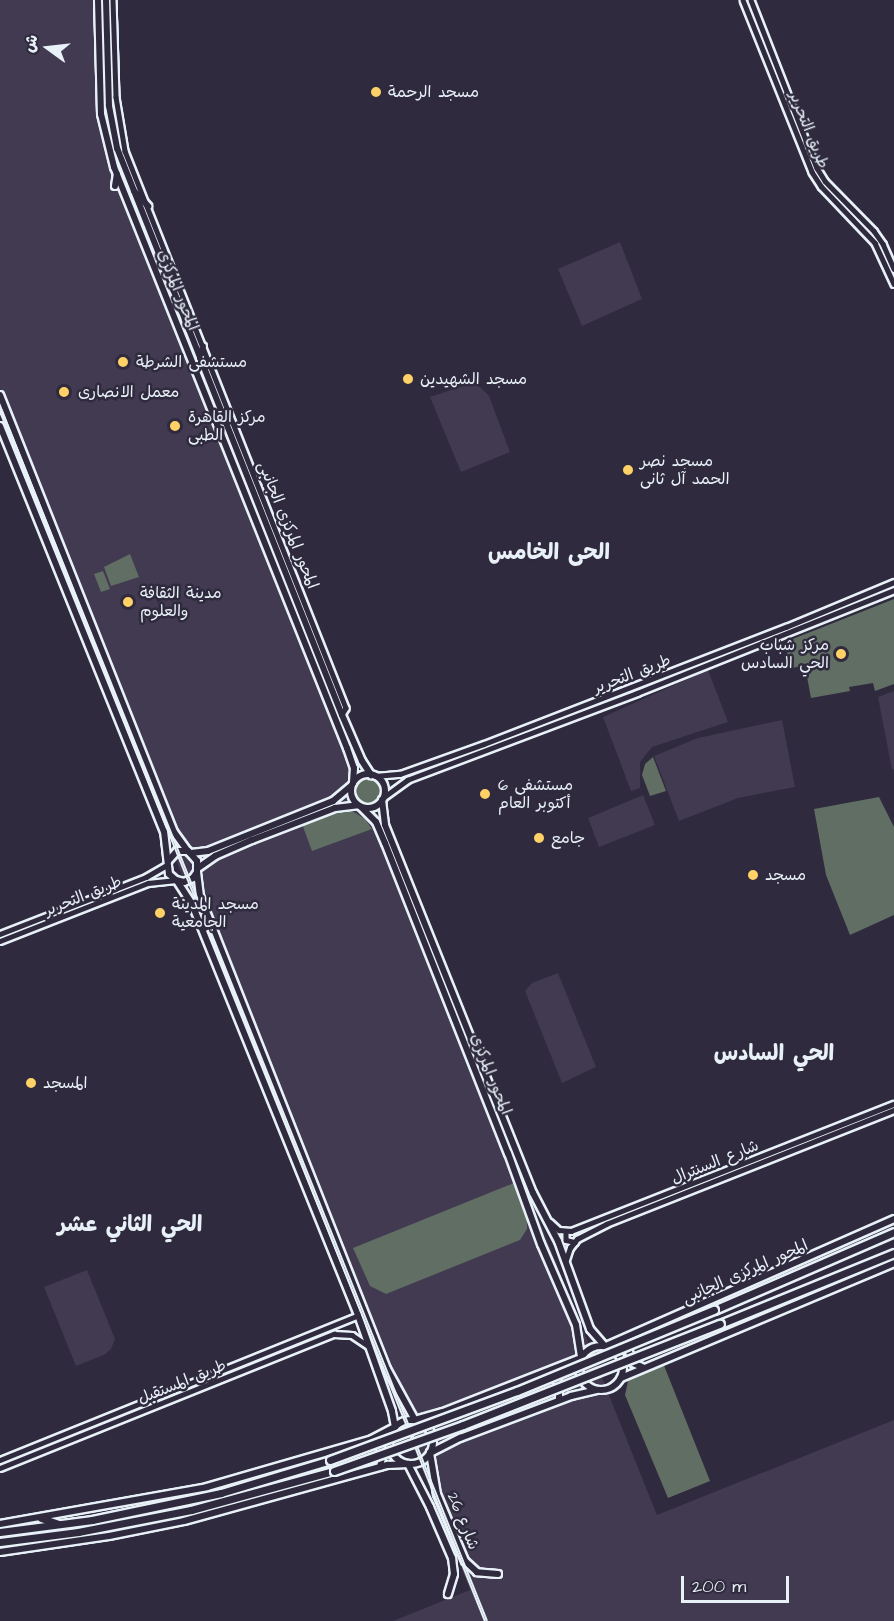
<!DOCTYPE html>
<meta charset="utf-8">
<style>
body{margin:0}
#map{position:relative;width:894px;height:1621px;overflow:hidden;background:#2f2a3d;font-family:"Architects Daughter","Playpen Sans Arabic",sans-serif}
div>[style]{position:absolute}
.built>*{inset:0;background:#413a50}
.green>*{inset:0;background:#616e64}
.round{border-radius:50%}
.roads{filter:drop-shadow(2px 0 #e8f1f8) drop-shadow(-2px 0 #e8f1f8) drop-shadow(0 2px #e8f1f8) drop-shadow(0 -2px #e8f1f8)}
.minor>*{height:4.5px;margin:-2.25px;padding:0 2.25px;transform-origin:2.25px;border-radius:2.25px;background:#2f2a3d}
.major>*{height:6px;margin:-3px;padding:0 3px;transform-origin:3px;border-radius:3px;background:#2f2a3d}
.major>.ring{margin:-3px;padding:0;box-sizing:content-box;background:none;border:6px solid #2f2a3d;border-radius:50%}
.highway>*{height:7px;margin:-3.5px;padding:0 3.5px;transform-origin:3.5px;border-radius:3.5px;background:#2f2a3d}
.rail>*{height:4px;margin-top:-2px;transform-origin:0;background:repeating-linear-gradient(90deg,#2f2a3d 0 4.5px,#e8f1f8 0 9px);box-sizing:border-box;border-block:2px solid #e8f1f8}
.bridges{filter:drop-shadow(2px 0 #e8f1f8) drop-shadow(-2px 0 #e8f1f8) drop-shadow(0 2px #e8f1f8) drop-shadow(0 -2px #e8f1f8)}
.highway-bridge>*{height:7px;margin:-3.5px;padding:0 3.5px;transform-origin:3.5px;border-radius:3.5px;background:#2f2a3d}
.dots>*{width:16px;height:16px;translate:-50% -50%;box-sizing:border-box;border:3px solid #2f2a3d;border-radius:50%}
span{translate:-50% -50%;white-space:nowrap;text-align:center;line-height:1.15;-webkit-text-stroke:5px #2f2a3d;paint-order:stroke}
.poi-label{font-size:16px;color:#e8f1f8}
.left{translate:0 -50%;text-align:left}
.right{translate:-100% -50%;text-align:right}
.street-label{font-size:16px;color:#e8f1f8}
.district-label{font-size:22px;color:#e8f1f8;font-weight:700}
.north{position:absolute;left:18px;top:18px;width:60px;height:60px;-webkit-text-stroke:4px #2f2a3d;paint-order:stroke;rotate:285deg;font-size:16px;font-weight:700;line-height:24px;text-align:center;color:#e8f1f8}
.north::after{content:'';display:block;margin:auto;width:21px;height:27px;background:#e8f1f8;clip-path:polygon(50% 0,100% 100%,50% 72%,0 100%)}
.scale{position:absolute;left:681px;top:1576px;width:108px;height:27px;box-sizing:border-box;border:3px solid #e8f1f8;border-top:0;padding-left:8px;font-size:18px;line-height:21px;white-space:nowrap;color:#e8f1f8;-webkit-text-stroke:4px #2f2a3d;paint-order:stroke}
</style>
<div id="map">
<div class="built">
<i style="clip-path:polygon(0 0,103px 0,104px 104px,120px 172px,657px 1515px,894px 1420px,894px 1621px,393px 1621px,470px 1590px,256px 1051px,179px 868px,71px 587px,0 413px)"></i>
<i style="clip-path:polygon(620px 242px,642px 299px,582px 326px,558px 269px)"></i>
<i style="clip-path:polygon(469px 384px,480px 387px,489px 396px,510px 452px,461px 472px,430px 397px)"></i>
<i style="clip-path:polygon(708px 670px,728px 722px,652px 747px,640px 762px,640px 788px,631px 791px,603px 717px)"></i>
<i style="clip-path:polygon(894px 691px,894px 769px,892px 770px,878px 697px)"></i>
<i style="clip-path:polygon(782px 720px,795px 787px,738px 798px,679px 821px,654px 756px,698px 738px)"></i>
<i style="clip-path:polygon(643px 795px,655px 825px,599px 847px,588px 818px)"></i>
<i style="clip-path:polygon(558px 973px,596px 1067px,562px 1083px,525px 991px,532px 983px)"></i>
<i style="clip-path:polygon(87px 1270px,115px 1339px,111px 1349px,104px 1355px,76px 1366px,44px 1287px)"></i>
</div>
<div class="green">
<i style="clip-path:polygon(130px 554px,139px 577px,111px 586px,104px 567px)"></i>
<i style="clip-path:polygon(103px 571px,110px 589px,101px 592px,94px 574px)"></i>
<i style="clip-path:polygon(894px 599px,894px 684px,875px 691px,873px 683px,849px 687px,850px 691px,811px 698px,805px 666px,790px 668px,785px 642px)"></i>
<i style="clip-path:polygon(653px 757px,666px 791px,650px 796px,642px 775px,645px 764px)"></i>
<i class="round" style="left:355px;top:777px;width:26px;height:26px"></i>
<i style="clip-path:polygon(879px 797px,894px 827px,894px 915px,850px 935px,826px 875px,814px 809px)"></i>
<i style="clip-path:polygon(349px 809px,365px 819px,372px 829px,312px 851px,302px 824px)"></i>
<i style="clip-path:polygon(514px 1183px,527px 1216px,527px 1229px,520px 1240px,386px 1294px,370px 1286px,353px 1248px)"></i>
<i style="clip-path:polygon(663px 1363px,710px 1481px,668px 1498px,625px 1395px,628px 1381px)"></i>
</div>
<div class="roads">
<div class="minor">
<i style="left:113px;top:0;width:97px;rotate:88.2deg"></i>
<i style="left:116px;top:97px;width:55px;rotate:80.5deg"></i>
<i style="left:125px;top:151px;width:599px;rotate:68.36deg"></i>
<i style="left:346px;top:708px;width:8px;rotate:120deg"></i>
<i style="left:743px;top:0;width:185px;rotate:68.1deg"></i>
<i style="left:812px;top:172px;width:17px;rotate:57deg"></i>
<i style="left:821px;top:186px;width:79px;rotate:46.5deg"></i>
<i style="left:875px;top:243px;width:45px;rotate:65.1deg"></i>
<i style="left:751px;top:0;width:180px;rotate:68.6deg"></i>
<i style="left:817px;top:168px;width:15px;rotate:58deg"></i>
<i style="left:825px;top:181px;width:70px;rotate:45.6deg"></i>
<i style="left:874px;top:231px;width:16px;rotate:55deg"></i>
<i style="left:883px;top:244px;width:27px;rotate:66deg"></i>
<i style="left:375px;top:776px;width:25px;rotate:-5deg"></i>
<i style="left:400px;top:774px;width:89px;rotate:-19.7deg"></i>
<i style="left:484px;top:744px;width:324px;rotate:-21.2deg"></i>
<i style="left:786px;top:627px;width:117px;rotate:-22.6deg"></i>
<i style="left:384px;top:797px;width:29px;rotate:-36deg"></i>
<i style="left:407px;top:780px;width:246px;rotate:-20.7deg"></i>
<i style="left:637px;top:693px;width:277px;rotate:-21.8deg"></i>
<i style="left:0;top:934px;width:157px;rotate:-21.3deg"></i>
<i style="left:146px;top:877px;width:24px;rotate:-30deg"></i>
<i style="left:0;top:941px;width:159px;rotate:-21.4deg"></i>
<i style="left:148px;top:883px;width:28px;rotate:-6deg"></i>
<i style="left:550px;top:1222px;width:12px;rotate:42deg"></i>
<i style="left:559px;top:1230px;width:12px;rotate:5deg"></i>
<i style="left:571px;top:1231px;width:347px;rotate:-21.5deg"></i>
<i style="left:566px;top:1232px;width:8px;rotate:90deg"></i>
<i style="left:566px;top:1240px;width:9px;rotate:13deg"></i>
<i style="left:566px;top:1260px;width:13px;rotate:-72deg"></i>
<i style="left:570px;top:1248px;width:11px;rotate:-52deg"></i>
<i style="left:577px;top:1239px;width:33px;rotate:-27deg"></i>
<i style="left:606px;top:1224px;width:310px;rotate:-21.6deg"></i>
<i style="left:0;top:1460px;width:386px;rotate:-22deg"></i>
<i style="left:0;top:1468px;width:360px;rotate:-21.9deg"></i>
<i style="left:334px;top:1334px;width:18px;rotate:3deg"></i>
<i style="left:352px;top:1335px;width:18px;rotate:34deg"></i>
</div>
<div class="major">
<i style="left:98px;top:0;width:114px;rotate:88.5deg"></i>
<i style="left:101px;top:114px;width:55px;rotate:76.2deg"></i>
<i style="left:114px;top:167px;width:626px;rotate:68.15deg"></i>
<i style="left:347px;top:748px;width:21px;rotate:71deg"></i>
<i style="left:354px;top:768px;width:15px;rotate:94deg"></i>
<i style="left:106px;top:0;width:106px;rotate:88.4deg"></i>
<i style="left:109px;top:106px;width:43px;rotate:79.2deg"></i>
<i style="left:117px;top:148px;width:610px;rotate:68.36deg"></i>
<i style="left:342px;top:715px;width:50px;rotate:66.5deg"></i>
<i style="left:362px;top:761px;width:17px;rotate:57deg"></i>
<i style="left:115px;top:186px;width:12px;rotate:-81deg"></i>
<i style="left:134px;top:191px;width:21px;rotate:47deg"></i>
<i style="left:200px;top:358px;width:12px;rotate:-76deg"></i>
<i style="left:0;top:395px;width:470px;rotate:68.3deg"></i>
<i style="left:174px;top:832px;width:24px;rotate:54deg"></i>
<i style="left:0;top:426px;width:437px;rotate:68deg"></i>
<i style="left:164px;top:831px;width:43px;rotate:83.4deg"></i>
<i style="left:169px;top:874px;width:9px;rotate:41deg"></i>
<i style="left:176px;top:880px;width:8px;rotate:14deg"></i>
<i style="left:184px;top:882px;width:10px;rotate:-24deg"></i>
<i style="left:193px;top:878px;width:7px;rotate:-56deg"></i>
<i style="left:197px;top:872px;width:11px;rotate:-90deg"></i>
<i style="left:197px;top:861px;width:13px;rotate:-132deg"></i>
<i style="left:188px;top:851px;width:11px;rotate:180deg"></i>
<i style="left:177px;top:851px;width:13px;rotate:132deg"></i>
<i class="ring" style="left:351px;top:774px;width:28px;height:28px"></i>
<i style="left:382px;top:800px;width:25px;rotate:83deg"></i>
<i style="left:385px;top:825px;width:397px;rotate:68.1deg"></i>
<i style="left:533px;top:1193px;width:54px;rotate:62.5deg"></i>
<i style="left:558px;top:1241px;width:94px;rotate:70deg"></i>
<i style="left:590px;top:1329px;width:23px;rotate:49deg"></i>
<i style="left:361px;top:807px;width:21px;rotate:45deg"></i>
<i style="left:376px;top:822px;width:23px;rotate:67deg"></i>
<i style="left:385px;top:843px;width:334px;rotate:68.4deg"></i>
<i style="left:508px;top:1153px;width:97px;rotate:70.1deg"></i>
<i style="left:541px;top:1244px;width:88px;rotate:66.6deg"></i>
<i style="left:576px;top:1325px;width:33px;rotate:81deg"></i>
<i style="left:191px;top:853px;width:17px;rotate:-7deg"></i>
<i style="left:208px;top:851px;width:135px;rotate:-21.8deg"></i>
<i style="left:333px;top:801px;width:23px;rotate:-40deg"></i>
<i style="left:198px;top:868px;width:21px;rotate:-35deg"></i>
<i style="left:215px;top:856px;width:40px;rotate:-23.4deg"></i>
<i style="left:252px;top:840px;width:89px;rotate:-21.1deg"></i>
<i style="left:335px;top:808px;width:23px;rotate:-7deg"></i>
<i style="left:197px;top:872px;width:24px;rotate:83deg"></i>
<i style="left:200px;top:896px;width:509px;rotate:68.43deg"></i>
<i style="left:387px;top:1369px;width:58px;rotate:61.2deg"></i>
<i style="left:415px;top:1420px;width:29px;rotate:-16deg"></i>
<i style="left:443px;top:1412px;width:148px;rotate:-21.4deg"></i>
<i style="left:626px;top:1343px;width:21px;rotate:71deg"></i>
<i style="left:633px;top:1363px;width:10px;rotate:24deg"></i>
<i class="ring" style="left:579px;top:1346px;width:38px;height:38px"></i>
<i style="left:606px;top:1346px;width:315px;rotate:-23.8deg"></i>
<i style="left:552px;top:1374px;width:12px;rotate:55deg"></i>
<i style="left:559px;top:1384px;width:16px;rotate:90deg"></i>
<i style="left:621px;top:1378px;width:296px;rotate:-22.8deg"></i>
<i class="ring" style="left:389px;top:1420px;width:38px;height:38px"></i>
<i style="left:375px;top:1441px;width:14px;rotate:54deg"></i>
<i style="left:383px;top:1452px;width:15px;rotate:101deg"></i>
<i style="left:0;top:1524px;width:210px;rotate:-10.1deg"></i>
<i style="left:207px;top:1487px;width:172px;rotate:-16.2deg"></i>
<i style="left:372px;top:1439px;width:26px;rotate:-28deg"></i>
<i style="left:395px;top:1427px;width:16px;rotate:-101deg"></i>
<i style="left:392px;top:1411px;width:102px;rotate:-109.5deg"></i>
<i style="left:358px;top:1315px;width:443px;rotate:-112deg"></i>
<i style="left:192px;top:904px;width:27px;rotate:-123deg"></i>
<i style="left:0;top:1552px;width:110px;rotate:-8.4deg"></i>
<i style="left:109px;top:1536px;width:76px;rotate:-11.3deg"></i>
<i style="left:184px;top:1521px;width:212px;rotate:-15.4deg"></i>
<i style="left:388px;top:1465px;width:20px;rotate:-3deg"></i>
<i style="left:408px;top:1464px;width:48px;rotate:62.9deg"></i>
<i style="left:430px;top:1507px;width:56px;rotate:66.7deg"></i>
<i style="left:452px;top:1558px;width:16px;rotate:83deg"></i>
<i style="left:454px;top:1574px;width:21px;rotate:107deg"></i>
<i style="left:498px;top:1574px;width:21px;rotate:-175deg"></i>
<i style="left:477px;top:1572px;width:16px;rotate:-137deg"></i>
<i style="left:465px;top:1561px;width:73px;rotate:-112.7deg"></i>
<i style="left:437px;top:1494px;width:42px;rotate:-99.7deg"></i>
<i style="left:430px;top:1453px;width:34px;rotate:-27deg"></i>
<i style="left:460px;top:1438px;width:119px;rotate:-20.7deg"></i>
<i style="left:571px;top:1396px;width:26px;rotate:-13deg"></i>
</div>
<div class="highway">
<i style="left:714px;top:1310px;width:196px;rotate:-23.4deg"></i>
<i style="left:720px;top:1324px;width:188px;rotate:-22.2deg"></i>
<i style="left:41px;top:1518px;width:18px;rotate:19deg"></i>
<i style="left:0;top:1532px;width:93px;rotate:-7.4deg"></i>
<i style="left:92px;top:1520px;width:132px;rotate:-11.8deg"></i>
<i style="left:221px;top:1493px;width:114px;rotate:-16.8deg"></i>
<i style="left:0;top:1542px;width:79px;rotate:-7.3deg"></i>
<i style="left:78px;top:1532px;width:115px;rotate:-11deg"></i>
<i style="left:191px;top:1510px;width:148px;rotate:-15.3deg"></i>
</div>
</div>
<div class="rail">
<i style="left:0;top:409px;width:1306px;rotate:68.15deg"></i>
</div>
<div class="bridges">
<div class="highway-bridge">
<i style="left:330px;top:1460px;width:199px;rotate:-20.3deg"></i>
<i style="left:517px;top:1391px;width:213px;rotate:-22.4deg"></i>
<i style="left:334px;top:1471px;width:137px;rotate:-19.6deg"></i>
<i style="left:463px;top:1425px;width:276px;rotate:-21.5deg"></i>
</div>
</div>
<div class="dots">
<i style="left:376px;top:92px;background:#ffd166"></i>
<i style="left:123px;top:362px;background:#ffd166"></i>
<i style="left:408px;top:379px;background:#ffd166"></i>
<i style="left:64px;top:392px;background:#ffd166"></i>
<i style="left:175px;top:426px;background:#ffd166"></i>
<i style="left:628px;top:470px;background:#ffd166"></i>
<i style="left:128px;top:602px;background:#ffd166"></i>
<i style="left:841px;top:654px;background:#ffd166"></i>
<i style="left:485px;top:794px;background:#ffd166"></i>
<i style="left:539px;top:838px;background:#ffd166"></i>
<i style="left:753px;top:875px;background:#ffd166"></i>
<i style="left:160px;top:913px;background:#ffd166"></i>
<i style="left:31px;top:1083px;background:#ffd166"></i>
</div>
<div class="poi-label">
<span class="left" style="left:388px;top:92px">مسجد الرحمة</span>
<span class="left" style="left:136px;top:362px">مستشفى الشرطة</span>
<span class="left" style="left:420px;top:379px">مسجد الشهيدين</span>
<span class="left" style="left:78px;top:392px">معمل الانصارى</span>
<span class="left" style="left:188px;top:426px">مركز القاهرة<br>الطبى</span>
<span class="left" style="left:640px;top:470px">مسجد نصر<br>الحمد آل ثانى</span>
<span class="left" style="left:140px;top:602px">مدينة الثقافة<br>والعلوم</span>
<span class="right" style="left:829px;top:654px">مركز شباب<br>الحي السادس</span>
<span class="left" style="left:498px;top:794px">مستشفى 6<br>أكتوبر العام</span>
<span class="left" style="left:551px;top:838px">جامع</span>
<span class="left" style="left:765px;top:875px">مسجد</span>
<span class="left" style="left:172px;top:913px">مسجد المدينة<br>الجامعية</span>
<span class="left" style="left:43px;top:1083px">المسجد</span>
</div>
<div class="street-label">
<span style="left:809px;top:130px;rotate:68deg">طريق التحرير</span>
<span style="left:178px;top:290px;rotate:68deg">المحور المركزى</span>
<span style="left:288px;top:525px;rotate:68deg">المحور المركزى الجانبى</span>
<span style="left:632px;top:674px;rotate:-21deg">طريق التحرير</span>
<span style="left:83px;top:896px;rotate:-22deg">طريق التحرير</span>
<span style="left:491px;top:1074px;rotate:68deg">المحور المركزى</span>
<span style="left:715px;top:1162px;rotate:-22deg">شارع السنترال</span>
<span style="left:745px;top:1272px;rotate:-24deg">المحور المركزى الجانبى</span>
<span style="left:182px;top:1382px;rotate:-22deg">طريق المستقبل</span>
<span style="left:463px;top:1521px;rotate:68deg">شارع 26</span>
</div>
<div class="district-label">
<span style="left:549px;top:553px">الحى الخامس</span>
<span style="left:774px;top:1054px">الحي السادس</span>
<span style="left:130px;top:1225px">الحي الثاني عشر</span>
</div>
<div class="north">ش</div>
<div class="scale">200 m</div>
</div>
